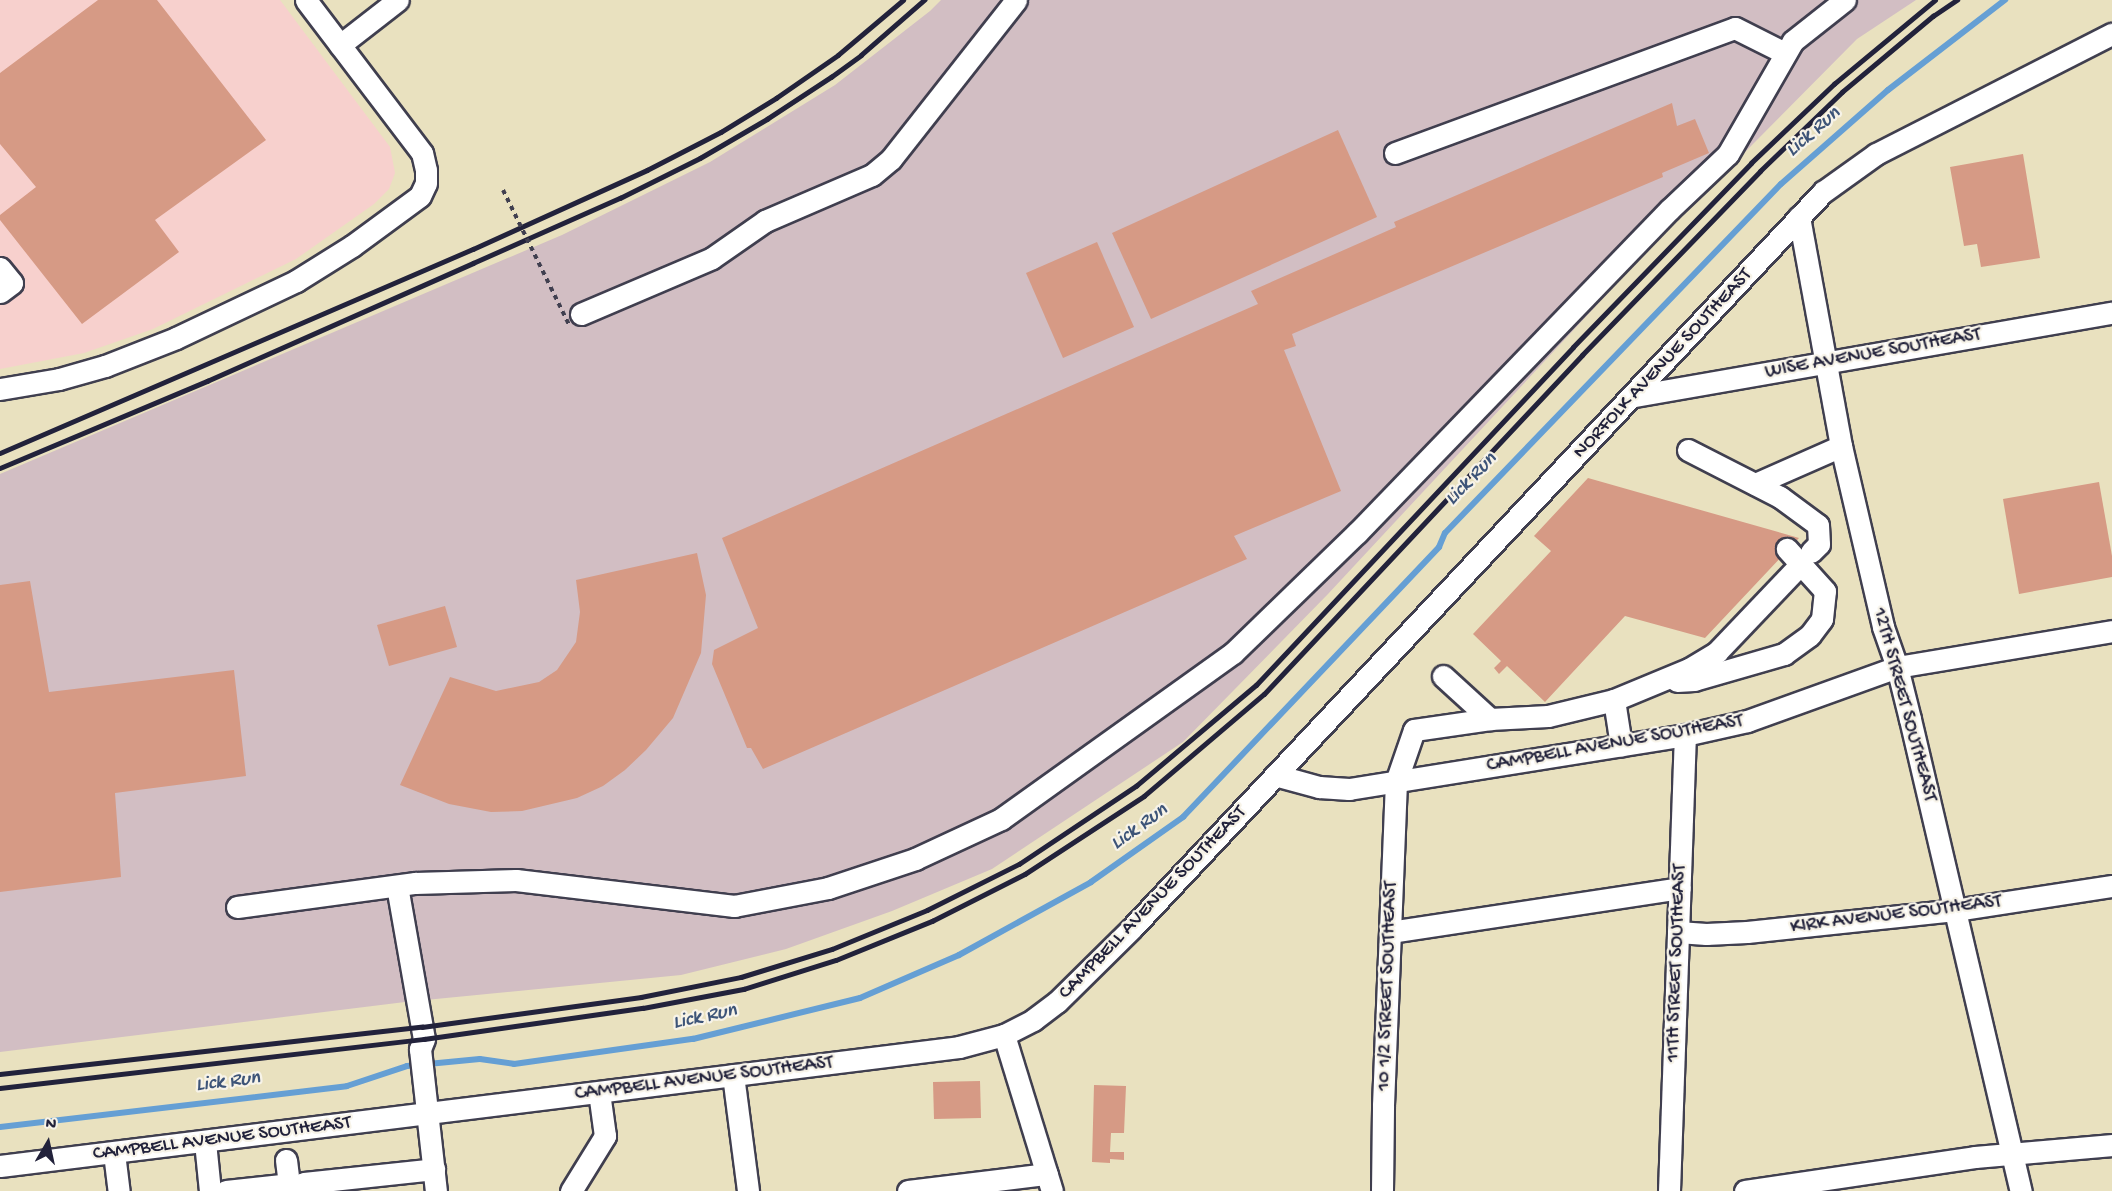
<!DOCTYPE html>
<style>
body{margin:0}
#map{position:relative;width:2112px;height:1191px;overflow:hidden;background:#e9e1bf;font-family:"Gochi Hand",sans-serif}
div>[style]{position:absolute}
.built>*{inset:0;background:#f7d0cd}
.industrial>*{inset:0;background:#d2bec3}
.stream>*{height:6px;margin:-3px;padding:0 3px;transform-origin:3px;border-radius:3px;background:#659fd4}
.building>*{inset:0;background:#d69a85}
.roads{filter:drop-shadow(2px 0 #403f4f) drop-shadow(-2px 0 #403f4f) drop-shadow(0 2px #403f4f) drop-shadow(0 -2px #403f4f)}
.minor>*{height:21px;margin:-10.5px;padding:0 10.5px;transform-origin:10.5px;border-radius:10.5px;background:#fff}
.rail>*{height:4.5px;margin:-2.25px;padding:0 2.25px;transform-origin:2.25px;border-radius:2.25px;background:#22223b}
.path-bridge>*{height:4px;margin-top:-2px;transform-origin:0;background:repeating-linear-gradient(90deg,#403f4f 0 4.5px,transparent 0 9px)}
span{translate:-50% -50%;white-space:nowrap;text-align:center;line-height:1.15;-webkit-text-stroke:4.5px #f7f3e8;paint-order:stroke}
.street-label{font-size:20px;color:#22223b}
.water-label{font-size:21px;color:#3d5478;font-style:italic}
.north{position:absolute;left:18px;top:1113px;width:60px;height:60px;-webkit-text-stroke:4px #f7f3e8;paint-order:stroke;rotate:9deg;font-size:16px;font-weight:700;line-height:24px;text-align:center;color:#22223b}
.north::after{content:'';display:block;margin:auto;width:21px;height:27px;background:#22223b;clip-path:polygon(50% 0,100% 100%,50% 72%,0 100%)}
</style>
<div id="map">
<div class="built">
<i style="clip-path:polygon(0 0,280px 0,390px 147px,395px 173px,389px 189px,374px 204px,296px 259px,153px 329px,84px 353px,0 369px)"></i>
</div>
<div class="industrial">
<i style="clip-path:polygon(941px 0,1916px 0,1857px 39px,1648px 250px,1328px 594px,1183px 742px,992px 869px,892px 911px,786px 949px,681px 975px,405px 1002px,0 1052px,0 474px,562px 235px,710px 162px,835px 85px,930px 11px)"></i>
</div>
<div class="stream">
<i style="left:0;top:1127px;width:349px;rotate:-6.7deg"></i>
<i style="left:347px;top:1086px;width:63px;rotate:-18.4deg"></i>
<i style="left:407px;top:1066px;width:73px;rotate:-5.5deg"></i>
<i style="left:480px;top:1059px;width:34px;rotate:8deg"></i>
<i style="left:514px;top:1064px;width:181px;rotate:-8deg"></i>
<i style="left:693px;top:1039px;width:172px;rotate:-13.8deg"></i>
<i style="left:860px;top:998px;width:108px;rotate:-23.5deg"></i>
<i style="left:959px;top:955px;width:151px;rotate:-28.9deg"></i>
<i style="left:1091px;top:882px;width:113px;rotate:-35.2deg"></i>
<i style="left:1183px;top:817px;width:372px;rotate:-46.5deg"></i>
<i style="left:1439px;top:547px;width:15px;rotate:-67deg"></i>
<i style="left:1445px;top:533px;width:484px;rotate:-46.1deg"></i>
<i style="left:1781px;top:184px;width:142px;rotate:-41.3deg"></i>
<i style="left:1888px;top:90px;width:148px;rotate:-37.6deg"></i>
</div>
<div class="building">
<i style="clip-path:polygon(98px 0,157px 0,266px 140px,155px 220px,179px 252px,82px 324px,0 220px,0 215px,36px 187px,0 144px,0 73px)"></i>
<i style="clip-path:polygon(1672px 103px,1677px 126px,1695px 119px,1709px 153px,1662px 173px,1663px 177px,1292px 334px,1296px 346px,1284px 350px,1341px 491px,1234px 536px,1247px 559px,763px 769px,751px 748px,747px 748px,712px 664px,714px 650px,758px 628px,722px 538px,1258px 304px,1251px 291px,1396px 227px,1394px 222px)"></i>
<i style="clip-path:polygon(1338px 130px,1377px 217px,1151px 319px,1112px 233px)"></i>
<i style="clip-path:polygon(2023px 154px,2040px 258px,1981px 267px,1977px 244px,1964px 246px,1950px 167px)"></i>
<i style="clip-path:polygon(1097px 242px,1134px 327px,1063px 358px,1026px 273px)"></i>
<i style="clip-path:polygon(1588px 478px,1799px 538px,1705px 638px,1625px 616px,1545px 702px,1507px 666px,1499px 674px,1494px 668px,1501px 661px,1473px 634px,1551px 551px,1534px 536px)"></i>
<i style="clip-path:polygon(2099px 482px,2112px 556px,2112px 577px,2019px 594px,2003px 499px)"></i>
<i style="clip-path:polygon(697px 553px,706px 595px,701px 653px,673px 718px,646px 750px,625px 770px,603px 786px,577px 798px,522px 811px,491px 812px,449px 804px,400px 785px,450px 677px,496px 691px,539px 682px,557px 670px,576px 642px,580px 612px,576px 580px)"></i>
<i style="clip-path:polygon(30px 581px,49px 692px,234px 670px,246px 776px,115px 793px,121px 877px,0 892px,0 585px)"></i>
<i style="clip-path:polygon(445px 606px,457px 647px,389px 666px,377px 625px)"></i>
<i style="clip-path:polygon(980px 1081px,981px 1118px,934px 1119px,933px 1082px)"></i>
<i style="clip-path:polygon(1094px 1085px,1126px 1086px,1124px 1133px,1111px 1133px,1110px 1152px,1124px 1152px,1124px 1160px,1110px 1159px,1110px 1163px,1092px 1162px)"></i>
</div>
<div class="roads">
<div class="minor">
<i style="left:340px;top:45px;width:73px;rotate:-37.8deg"></i>
<i style="left:1395px;top:153px;width:362px;rotate:-20.2deg"></i>
<i style="left:1735px;top:28px;width:56px;rotate:26.6deg"></i>
<i style="left:1799px;top:217px;width:233px;rotate:79.6deg"></i>
<i style="left:1841px;top:446px;width:186px;rotate:76.9deg"></i>
<i style="left:1883px;top:627px;width:42px;rotate:70.7deg"></i>
<i style="left:1897px;top:667px;width:54px;rotate:76deg"></i>
<i style="left:1910px;top:719px;width:485px;rotate:76.8deg"></i>
<i style="left:0;top:268px;width:19px;rotate:51deg"></i>
<i style="left:12px;top:283px;width:15px;rotate:143deg"></i>
<i style="left:581px;top:314px;width:142px;rotate:-23.1deg"></i>
<i style="left:712px;top:258px;width:65px;rotate:-34.9deg"></i>
<i style="left:765px;top:221px;width:116px;rotate:-23.3deg"></i>
<i style="left:872px;top:175px;width:25px;rotate:-40deg"></i>
<i style="left:891px;top:159px;width:202px;rotate:-51.8deg"></i>
<i style="left:0;top:389px;width:60px;rotate:-9.6deg"></i>
<i style="left:59px;top:379px;width:48px;rotate:-15.8deg"></i>
<i style="left:105px;top:366px;width:76px;rotate:-21.5deg"></i>
<i style="left:176px;top:338px;width:133px;rotate:-25.4deg"></i>
<i style="left:296px;top:281px;width:66px;rotate:-32deg"></i>
<i style="left:352px;top:246px;width:84px;rotate:-36.3deg"></i>
<i style="left:420px;top:196px;width:14px;rotate:-65deg"></i>
<i style="left:426px;top:183px;width:13px;rotate:-90deg"></i>
<i style="left:426px;top:170px;width:17px;rotate:-103deg"></i>
<i style="left:422px;top:153px;width:192px;rotate:-127.2deg"></i>
<i style="left:1634px;top:396px;width:485px;rotate:-9.9deg"></i>
<i style="left:1688px;top:450px;width:103px;rotate:27.1deg"></i>
<i style="left:1780px;top:497px;width:47px;rotate:36.4deg"></i>
<i style="left:1818px;top:525px;width:19px;rotate:87deg"></i>
<i style="left:1819px;top:544px;width:11px;rotate:135deg"></i>
<i style="left:1755px;top:484px;width:94px;rotate:-23.8deg"></i>
<i style="left:1443px;top:676px;width:64px;rotate:42.5deg"></i>
<i style="left:1677px;top:681px;width:17px;rotate:-3deg"></i>
<i style="left:1694px;top:680px;width:94px;rotate:-16.1deg"></i>
<i style="left:1784px;top:654px;width:32px;rotate:-36deg"></i>
<i style="left:1810px;top:635px;width:20px;rotate:-53deg"></i>
<i style="left:1822px;top:619px;width:28px;rotate:-84deg"></i>
<i style="left:1825px;top:591px;width:57px;rotate:-132.1deg"></i>
<i style="left:1614px;top:700px;width:46px;rotate:81.2deg"></i>
<i style="left:1275px;top:775px;width:46px;rotate:15.3deg"></i>
<i style="left:1319px;top:787px;width:30px;rotate:4deg"></i>
<i style="left:1349px;top:789px;width:340px;rotate:-9.1deg"></i>
<i style="left:1685px;top:735px;width:64px;rotate:-12.7deg"></i>
<i style="left:1747px;top:721px;width:159px;rotate:-19.8deg"></i>
<i style="left:1897px;top:667px;width:218px;rotate:-9.5deg"></i>
<i style="left:397px;top:886px;width:155px;rotate:80deg"></i>
<i style="left:424px;top:1039px;width:11px;rotate:112deg"></i>
<i style="left:420px;top:1049px;width:143px;rotate:83.6deg"></i>
<i style="left:237px;top:907px;width:180px;rotate:-7.7deg"></i>
<i style="left:415px;top:883px;width:101px;rotate:-1.7deg"></i>
<i style="left:516px;top:880px;width:220px;rotate:6.8deg"></i>
<i style="left:734px;top:906px;width:96px;rotate:-10.8deg"></i>
<i style="left:828px;top:888px;width:92px;rotate:-18.4deg"></i>
<i style="left:915px;top:859px;width:95px;rotate:-24.9deg"></i>
<i style="left:1001px;top:819px;width:285px;rotate:-35.6deg"></i>
<i style="left:1233px;top:653px;width:173px;rotate:-44.1deg"></i>
<i style="left:1357px;top:533px;width:449px;rotate:-46deg"></i>
<i style="left:1669px;top:210px;width:81px;rotate:-43.5deg"></i>
<i style="left:1728px;top:154px;width:130px;rotate:-60.1deg"></i>
<i style="left:1793px;top:41px;width:66px;rotate:-38.3deg"></i>
<i style="left:1390px;top:932px;width:293px;rotate:-8.6deg"></i>
<i style="left:1678px;top:932px;width:28px;rotate:4deg"></i>
<i style="left:1706px;top:934px;width:41px;rotate:-2.8deg"></i>
<i style="left:1747px;top:932px;width:209px;rotate:-6deg"></i>
<i style="left:1955px;top:910px;width:159px;rotate:-8.7deg"></i>
<i style="left:1004px;top:1035px;width:163px;rotate:72.9deg"></i>
<i style="left:733px;top:1075px;width:117px;rotate:82.6deg"></i>
<i style="left:205px;top:1142px;width:49px;rotate:84.2deg"></i>
<i style="left:114px;top:1153px;width:38px;rotate:83deg"></i>
<i style="left:286px;top:1160px;width:31px;rotate:83deg"></i>
<i style="left:0;top:1166px;width:966px;rotate:-7.07deg"></i>
<i style="left:959px;top:1047px;width:47px;rotate:-14.9deg"></i>
<i style="left:1004px;top:1035px;width:33px;rotate:-27deg"></i>
<i style="left:1033px;top:1020px;width:30px;rotate:-37deg"></i>
<i style="left:1057px;top:1002px;width:105px;rotate:-44.6deg"></i>
<i style="left:1132px;top:928px;width:1010px;rotate:-46.81deg"></i>
<i style="left:1823px;top:192px;width:65px;rotate:-35.6deg"></i>
<i style="left:1876px;top:154px;width:265px;rotate:-27deg"></i>
<i style="left:226px;top:1191px;width:63px;rotate:-6.3deg"></i>
<i style="left:305px;top:1191px;width:8px;rotate:-97deg"></i>
<i style="left:304px;top:1183px;width:131px;rotate:-6.1deg"></i>
<i style="left:571px;top:1191px;width:65px;rotate:-58.3deg"></i>
<i style="left:605px;top:1136px;width:44px;rotate:-97.8deg"></i>
<i style="left:908px;top:1191px;width:140px;rotate:-7deg"></i>
<i style="left:1382px;top:1191px;width:86px;rotate:-89.3deg"></i>
<i style="left:1383px;top:1105px;width:323px;rotate:-87.7deg"></i>
<i style="left:1396px;top:782px;width:55px;rotate:-70.9deg"></i>
<i style="left:1414px;top:730px;width:77px;rotate:-8.2deg"></i>
<i style="left:1490px;top:719px;width:58px;rotate:-3deg"></i>
<i style="left:1548px;top:716px;width:68px;rotate:-13.6deg"></i>
<i style="left:1614px;top:700px;width:81px;rotate:-22.5deg"></i>
<i style="left:1689px;top:669px;width:33px;rotate:-31deg"></i>
<i style="left:1717px;top:652px;width:113px;rotate:-46.4deg"></i>
<i style="left:1669px;top:1191px;width:456px;rotate:-88deg"></i>
<i style="left:1745px;top:1191px;width:232px;rotate:-8.4deg"></i>
<i style="left:1975px;top:1157px;width:138px;rotate:-5deg"></i>
</div>
</div>
<div class="rail">
<i style="left:0;top:453px;width:515px;rotate:-23.33deg"></i>
<i style="left:473px;top:249px;width:191px;rotate:-24.4deg"></i>
<i style="left:647px;top:170px;width:83px;rotate:-27.2deg"></i>
<i style="left:721px;top:132px;width:65px;rotate:-31.7deg"></i>
<i style="left:776px;top:98px;width:75px;rotate:-34.7deg"></i>
<i style="left:838px;top:55px;width:85px;rotate:-40.2deg"></i>
<i style="left:0;top:468px;width:225px;rotate:-22.8deg"></i>
<i style="left:207px;top:381px;width:291px;rotate:-23.9deg"></i>
<i style="left:473px;top:263px;width:161px;rotate:-23.9deg"></i>
<i style="left:620px;top:198px;width:89px;rotate:-26.6deg"></i>
<i style="left:700px;top:158px;width:78px;rotate:-30.2deg"></i>
<i style="left:767px;top:119px;width:77px;rotate:-33.3deg"></i>
<i style="left:831px;top:77px;width:37px;rotate:-36deg"></i>
<i style="left:861px;top:55px;width:84px;rotate:-41.1deg"></i>
<i style="left:0;top:1074px;width:425px;rotate:-6.4deg"></i>
<i style="left:422px;top:1027px;width:221px;rotate:-7.8deg"></i>
<i style="left:641px;top:997px;width:102px;rotate:-11.3deg"></i>
<i style="left:741px;top:977px;width:95px;rotate:-17.1deg"></i>
<i style="left:832px;top:949px;width:103px;rotate:-22.3deg"></i>
<i style="left:927px;top:910px;width:103px;rotate:-26.6deg"></i>
<i style="left:1019px;top:864px;width:141px;rotate:-33.7deg"></i>
<i style="left:1136px;top:786px;width:157px;rotate:-40.1deg"></i>
<i style="left:1256px;top:685px;width:463px;rotate:-46.8deg"></i>
<i style="left:1573px;top:347px;width:256px;rotate:-45.9deg"></i>
<i style="left:1751px;top:163px;width:115px;rotate:-43.6deg"></i>
<i style="left:1834px;top:84px;width:131px;rotate:-39.7deg"></i>
<i style="left:0;top:1088px;width:427px;rotate:-6.6deg"></i>
<i style="left:424px;top:1039px;width:221px;rotate:-8.1deg"></i>
<i style="left:643px;top:1008px;width:103px;rotate:-10.7deg"></i>
<i style="left:744px;top:989px;width:96px;rotate:-17.5deg"></i>
<i style="left:836px;top:960px;width:104px;rotate:-22.1deg"></i>
<i style="left:932px;top:921px;width:104px;rotate:-26.8deg"></i>
<i style="left:1025px;top:874px;width:142px;rotate:-33.2deg"></i>
<i style="left:1144px;top:796px;width:157px;rotate:-40.4deg"></i>
<i style="left:1264px;top:694px;width:465px;rotate:-46.8deg"></i>
<i style="left:1582px;top:355px;width:256px;rotate:-45.9deg"></i>
<i style="left:1760px;top:171px;width:114px;rotate:-43.9deg"></i>
<i style="left:1842px;top:92px;width:119px;rotate:-39.9deg"></i>
<i style="left:1933px;top:16px;width:29px;rotate:-34deg"></i>
</div>
<div class="path-bridge">
<i style="left:503px;top:190px;width:150px;rotate:63.9deg"></i>
</div>
<div class="street-label">
<span style="left:1873px;top:354px;rotate:-10deg">WISE AVENUE SOUTHEAST</span>
<span style="left:1663px;top:364px;rotate:-47deg">NORFOLK AVENUE SOUTHEAST</span>
<span style="left:1904px;top:705px;rotate:75deg">12TH STREET SOUTHEAST</span>
<span style="left:1615px;top:744px;rotate:-10deg">CAMPBELL AVENUE SOUTHEAST</span>
<span style="left:1153px;top:903px;rotate:-46deg">CAMPBELL AVENUE SOUTHEAST</span>
<span style="left:1896px;top:915px;rotate:-7deg">KIRK AVENUE SOUTHEAST</span>
<span style="left:1677px;top:963px;rotate:-88deg">11TH STREET SOUTHEAST</span>
<span style="left:1388px;top:986px;rotate:-88deg">10 1/2 STREET SOUTHEAST</span>
<span style="left:704px;top:1079px;rotate:-7deg">CAMPBELL AVENUE SOUTHEAST</span>
<span style="left:222px;top:1139px;rotate:-7deg">CAMPBELL AVENUE SOUTHEAST</span>
</div>
<div class="water-label">
<span style="left:1814px;top:133px;rotate:-41deg">Lick Run</span>
<span style="left:1472px;top:480px;rotate:-46deg">Lick Run</span>
<span style="left:1140px;top:828px;rotate:-36deg">Lick Run</span>
<span style="left:705px;top:1018px;rotate:-12deg">Lick Run</span>
<span style="left:228px;top:1083px;rotate:-7deg">Lick Run</span>
</div>
<div class="north">N</div>
</div>
